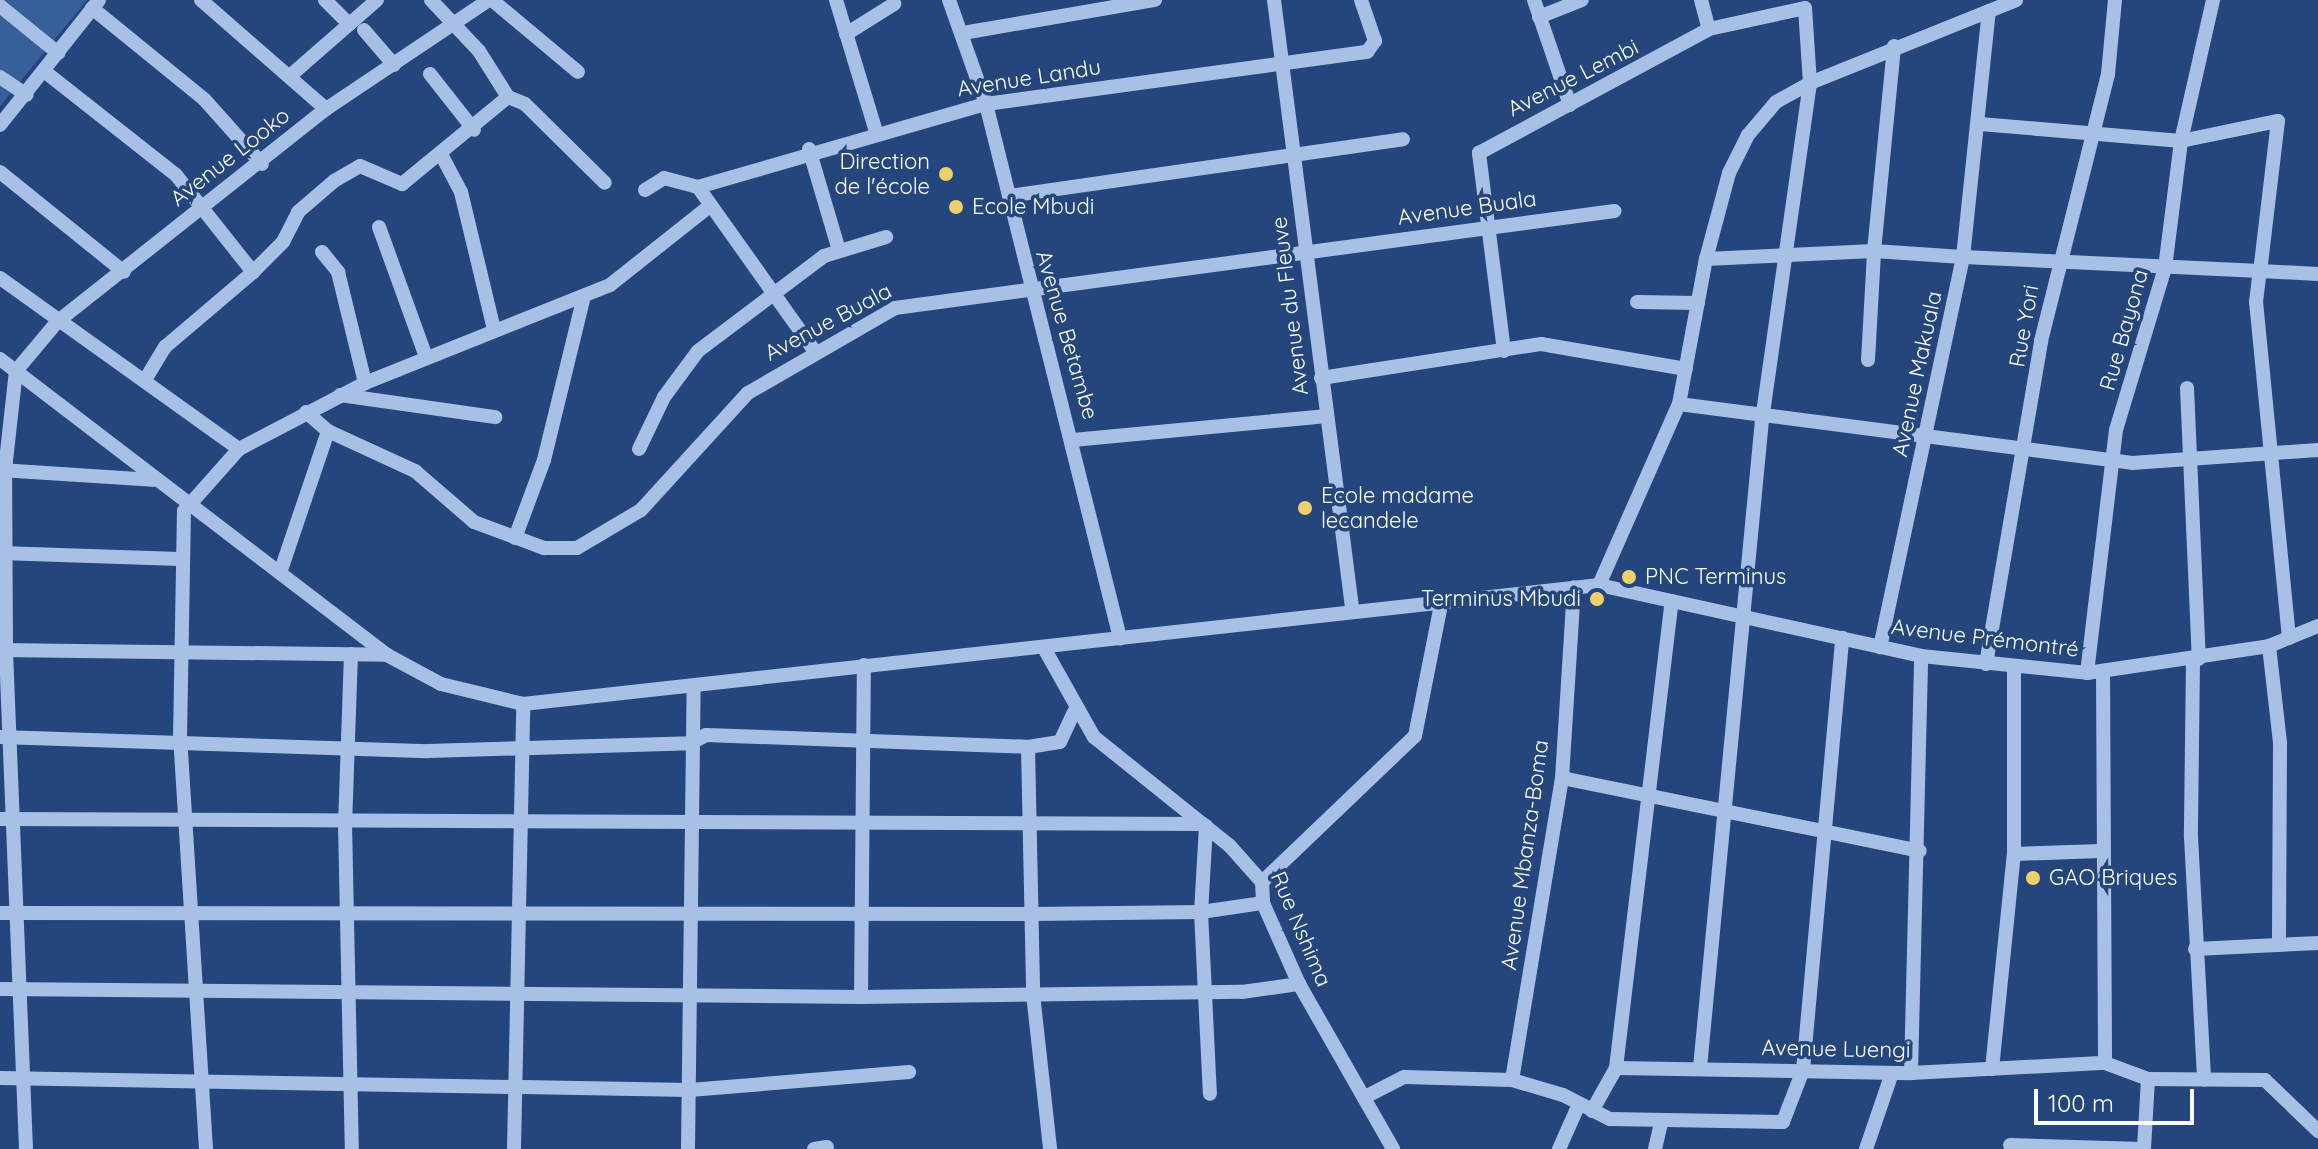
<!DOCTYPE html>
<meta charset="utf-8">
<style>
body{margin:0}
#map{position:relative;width:2318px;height:1149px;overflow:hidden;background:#24467c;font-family:Quicksand,sans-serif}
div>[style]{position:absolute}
.green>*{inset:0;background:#375f99}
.minor>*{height:14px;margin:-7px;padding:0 7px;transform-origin:7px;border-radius:7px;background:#a8c0e5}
.dots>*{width:22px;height:22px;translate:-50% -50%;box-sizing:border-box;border:4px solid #24467c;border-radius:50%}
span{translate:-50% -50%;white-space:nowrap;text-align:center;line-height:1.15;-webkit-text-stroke:7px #24467c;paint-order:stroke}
.street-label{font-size:22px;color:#fff}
.poi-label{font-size:22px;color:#fff}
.right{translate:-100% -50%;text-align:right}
.left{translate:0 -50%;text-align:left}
.scale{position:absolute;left:2034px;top:1089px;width:160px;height:36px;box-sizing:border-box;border:4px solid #fff;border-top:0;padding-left:10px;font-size:24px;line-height:28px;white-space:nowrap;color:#fff;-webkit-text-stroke:6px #24467c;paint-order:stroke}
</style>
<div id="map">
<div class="green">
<i style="clip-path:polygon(0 0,87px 0,0 106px)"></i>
</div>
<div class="minor">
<i style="left:201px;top:0;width:166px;rotate:41.1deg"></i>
<i style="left:325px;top:0;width:34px;rotate:45deg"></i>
<i style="left:431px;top:0;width:70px;rotate:46.7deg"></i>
<i style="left:479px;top:51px;width:54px;rotate:57.8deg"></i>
<i style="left:492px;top:0;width:112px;rotate:39.9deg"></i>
<i style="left:836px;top:0;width:138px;rotate:73.1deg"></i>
<i style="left:949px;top:0;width:110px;rotate:70.4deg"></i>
<i style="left:986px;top:104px;width:551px;rotate:75.91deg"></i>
<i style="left:1274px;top:0;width:612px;rotate:82.68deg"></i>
<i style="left:1534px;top:0;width:111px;rotate:71.1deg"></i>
<i style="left:1701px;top:0;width:30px;rotate:75deg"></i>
<i style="left:0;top:6px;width:75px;rotate:39deg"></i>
<i style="left:92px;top:8px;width:144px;rotate:39.1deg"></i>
<i style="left:204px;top:99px;width:87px;rotate:48.3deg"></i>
<i style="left:1539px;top:17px;width:46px;rotate:-21.6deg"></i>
<i style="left:364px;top:30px;width:46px;rotate:49.4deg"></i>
<i style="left:963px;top:33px;width:195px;rotate:-9.8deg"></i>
<i style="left:846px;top:34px;width:57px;rotate:-32deg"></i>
<i style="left:44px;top:71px;width:168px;rotate:38.2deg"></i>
<i style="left:176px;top:175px;width:124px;rotate:51.6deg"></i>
<i style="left:430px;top:74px;width:71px;rotate:51.8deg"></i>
<i style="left:291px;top:75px;width:114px;rotate:-41.1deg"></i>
<i style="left:0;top:77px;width:32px;rotate:34deg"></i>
<i style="left:508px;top:97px;width:18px;rotate:22deg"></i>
<i style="left:525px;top:104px;width:112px;rotate:44.6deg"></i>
<i style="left:1980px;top:124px;width:202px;rotate:4.8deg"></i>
<i style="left:2181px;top:141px;width:99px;rotate:-11.7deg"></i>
<i style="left:2278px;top:121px;width:151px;rotate:96.8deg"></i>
<i style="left:2260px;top:271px;width:297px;rotate:-177.3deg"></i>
<i style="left:1963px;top:257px;width:247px;rotate:-84deg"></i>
<i style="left:0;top:125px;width:159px;rotate:-51.6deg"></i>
<i style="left:809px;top:149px;width:105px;rotate:73.5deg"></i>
<i style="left:442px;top:156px;width:41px;rotate:62.2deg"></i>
<i style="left:461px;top:192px;width:141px;rotate:76.5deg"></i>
<i style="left:0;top:172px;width:159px;rotate:38.9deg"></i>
<i style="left:698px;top:187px;width:300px;rotate:-16.1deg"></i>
<i style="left:986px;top:104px;width:385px;rotate:-7.8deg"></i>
<i style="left:1367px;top:52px;width:14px;rotate:-54deg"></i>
<i style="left:1375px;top:41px;width:43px;rotate:-108.9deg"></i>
<i style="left:698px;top:187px;width:200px;rotate:54.6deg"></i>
<i style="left:645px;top:190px;width:22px;rotate:-32deg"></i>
<i style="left:664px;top:178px;width:35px;rotate:15deg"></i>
<i style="left:1009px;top:196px;width:398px;rotate:-8.2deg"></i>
<i style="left:379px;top:227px;width:138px;rotate:70.1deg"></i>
<i style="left:322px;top:252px;width:26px;rotate:51deg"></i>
<i style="left:338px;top:272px;width:114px;rotate:76.3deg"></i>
<i style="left:1706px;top:259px;width:168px;rotate:-2.7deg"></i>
<i style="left:1874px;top:251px;width:206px;rotate:-84.4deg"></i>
<i style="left:0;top:278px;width:294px;rotate:35.6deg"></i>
<i style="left:1637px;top:302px;width:61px;rotate:0.9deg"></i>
<i style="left:1504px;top:351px;width:200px;rotate:-97.2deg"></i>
<i style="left:1479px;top:153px;width:261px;rotate:-28.3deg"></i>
<i style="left:1709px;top:29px;width:98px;rotate:-12.3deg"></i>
<i style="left:1805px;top:8px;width:75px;rotate:86.2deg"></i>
<i style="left:1810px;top:83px;width:340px;rotate:98.1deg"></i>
<i style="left:1762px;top:420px;width:650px;rotate:95.47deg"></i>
<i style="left:0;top:359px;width:487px;rotate:37.4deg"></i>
<i style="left:387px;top:655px;width:61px;rotate:28.2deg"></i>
<i style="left:441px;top:684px;width:84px;rotate:13.7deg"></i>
<i style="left:523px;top:704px;width:1083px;rotate:-6.31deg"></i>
<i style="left:1599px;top:585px;width:330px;rotate:12.4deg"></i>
<i style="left:1921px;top:656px;width:167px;rotate:5.8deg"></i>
<i style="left:2087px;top:673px;width:184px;rotate:-8.4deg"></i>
<i style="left:2269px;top:646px;width:53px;rotate:-22.2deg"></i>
<i style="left:1868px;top:360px;width:109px;rotate:-86.8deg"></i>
<i style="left:1874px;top:251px;width:89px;rotate:3.9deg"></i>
<i style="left:1963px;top:257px;width:399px;rotate:102deg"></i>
<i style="left:1321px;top:378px;width:223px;rotate:-8.8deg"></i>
<i style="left:1541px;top:344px;width:147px;rotate:9.8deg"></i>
<i style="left:145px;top:380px;width:39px;rotate:-59deg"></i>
<i style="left:165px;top:347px;width:116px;rotate:-40.4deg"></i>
<i style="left:253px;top:272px;width:42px;rotate:-45deg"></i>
<i style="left:283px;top:242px;width:34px;rotate:-63deg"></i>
<i style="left:298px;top:212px;width:48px;rotate:-40.7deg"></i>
<i style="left:334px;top:181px;width:30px;rotate:-30deg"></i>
<i style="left:360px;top:166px;width:46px;rotate:23.2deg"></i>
<i style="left:402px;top:184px;width:137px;rotate:-39.4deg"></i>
<i style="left:2187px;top:388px;width:271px;rotate:87.5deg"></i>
<i style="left:340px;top:395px;width:157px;rotate:8.1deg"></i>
<i style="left:1679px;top:404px;width:457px;rotate:7.4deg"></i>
<i style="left:2132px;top:463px;width:186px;rotate:-4deg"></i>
<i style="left:306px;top:412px;width:29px;rotate:41deg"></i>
<i style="left:328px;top:431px;width:96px;rotate:24.7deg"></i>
<i style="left:415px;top:471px;width:78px;rotate:40.8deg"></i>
<i style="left:474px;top:522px;width:75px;rotate:20.4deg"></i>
<i style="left:544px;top:548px;width:33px"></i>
<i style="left:577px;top:548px;width:74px;rotate:-30.7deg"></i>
<i style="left:641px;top:510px;width:159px;rotate:-47.6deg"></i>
<i style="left:748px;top:393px;width:170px;rotate:-30deg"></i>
<i style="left:895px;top:308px;width:726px;rotate:-7.68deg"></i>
<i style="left:1073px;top:440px;width:253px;rotate:-5.4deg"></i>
<i style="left:639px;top:449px;width:58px;rotate:-64.3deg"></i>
<i style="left:664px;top:397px;width:57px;rotate:-53.5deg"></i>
<i style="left:698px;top:351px;width:158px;rotate:-37deg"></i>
<i style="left:824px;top:256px;width:65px;rotate:-17deg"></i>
<i style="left:0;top:470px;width:153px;rotate:3.7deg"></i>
<i style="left:515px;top:538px;width:83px;rotate:-69.6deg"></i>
<i style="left:544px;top:460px;width:169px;rotate:-76.3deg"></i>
<i style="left:0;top:553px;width:180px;rotate:1.9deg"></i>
<i style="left:280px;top:573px;width:150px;rotate:-71.3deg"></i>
<i style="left:1599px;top:585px;width:198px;rotate:-66.2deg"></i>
<i style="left:1679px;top:404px;width:147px;rotate:-79.5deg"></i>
<i style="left:1706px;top:259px;width:89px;rotate:-75deg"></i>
<i style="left:1729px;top:173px;width:42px;rotate:-63.4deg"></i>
<i style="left:1748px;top:135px;width:43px;rotate:-49.7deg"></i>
<i style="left:1776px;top:102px;width:39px;rotate:-29deg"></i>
<i style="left:1810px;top:83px;width:222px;rotate:-21.9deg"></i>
<i style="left:2289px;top:638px;width:338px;rotate:-95.6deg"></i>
<i style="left:2256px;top:302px;width:31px;rotate:-83deg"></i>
<i style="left:2260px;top:271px;width:58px;rotate:3deg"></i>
<i style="left:2269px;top:646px;width:98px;rotate:83.5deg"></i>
<i style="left:2280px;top:743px;width:201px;rotate:90.3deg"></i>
<i style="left:1044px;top:648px;width:102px;rotate:60.7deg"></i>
<i style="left:1094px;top:737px;width:173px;rotate:38.7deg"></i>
<i style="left:1229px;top:845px;width:50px;rotate:48.3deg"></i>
<i style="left:1262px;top:882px;width:21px;rotate:87deg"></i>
<i style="left:1263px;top:903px;width:89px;rotate:66deg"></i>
<i style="left:1299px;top:984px;width:190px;rotate:60.3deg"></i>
<i style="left:0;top:650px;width:387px;rotate:0.7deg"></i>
<i style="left:351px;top:654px;width:169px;rotate:92deg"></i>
<i style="left:345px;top:823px;width:326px;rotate:88.8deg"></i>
<i style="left:2193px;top:661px;width:176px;rotate:90.7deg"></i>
<i style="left:2191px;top:837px;width:243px;rotate:86.9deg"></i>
<i style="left:1986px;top:664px;width:328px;rotate:-80.3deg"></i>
<i style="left:2041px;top:341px;width:275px;rotate:-75.9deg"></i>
<i style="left:2108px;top:74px;width:74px;rotate:-84.6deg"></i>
<i style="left:2103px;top:672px;width:391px;rotate:89.7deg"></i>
<i style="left:2087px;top:673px;width:245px;rotate:-83.2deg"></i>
<i style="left:2116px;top:430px;width:169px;rotate:-73.2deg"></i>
<i style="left:2165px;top:268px;width:128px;rotate:-82.8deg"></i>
<i style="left:2181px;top:141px;width:145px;rotate:-77.2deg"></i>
<i style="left:0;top:737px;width:428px;rotate:1.9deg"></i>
<i style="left:428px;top:751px;width:263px;rotate:-1.7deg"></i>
<i style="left:691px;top:743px;width:17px;rotate:-28deg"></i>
<i style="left:706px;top:735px;width:322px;rotate:2.1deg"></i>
<i style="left:1028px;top:747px;width:32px;rotate:-9deg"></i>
<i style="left:1060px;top:742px;width:33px;rotate:-65deg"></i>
<i style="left:1028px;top:747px;width:247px;rotate:88.8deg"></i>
<i style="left:1033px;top:994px;width:156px;rotate:83.7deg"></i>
<i style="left:1562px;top:778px;width:365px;rotate:11.5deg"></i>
<i style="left:0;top:819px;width:1203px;rotate:0.24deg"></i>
<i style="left:1206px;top:826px;width:86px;rotate:93.3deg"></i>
<i style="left:1201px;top:912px;width:182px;rotate:87.2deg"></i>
<i style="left:2014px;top:854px;width:87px;rotate:-2deg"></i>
<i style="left:1262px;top:882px;width:211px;rotate:-43.7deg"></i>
<i style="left:1415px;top:736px;width:139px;rotate:-78.8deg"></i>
<i style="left:0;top:913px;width:1032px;rotate:0.06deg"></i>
<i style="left:1032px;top:914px;width:169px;rotate:-0.7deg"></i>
<i style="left:1201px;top:912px;width:63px;rotate:-8.3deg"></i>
<i style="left:2195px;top:949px;width:123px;rotate:-2.8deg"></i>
<i style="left:0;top:989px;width:861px;rotate:0.53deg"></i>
<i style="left:861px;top:997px;width:381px;rotate:-0.8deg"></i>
<i style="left:1242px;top:992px;width:58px;rotate:-8deg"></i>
<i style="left:861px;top:997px;width:332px;rotate:-89.5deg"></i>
<i style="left:1616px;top:1068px;width:470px;rotate:-83.2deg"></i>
<i style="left:1992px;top:1069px;width:216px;rotate:-84.2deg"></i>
<i style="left:2014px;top:854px;width:188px;rotate:-90deg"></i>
<i style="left:1911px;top:1073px;width:417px;rotate:-88.6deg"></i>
<i style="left:0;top:1078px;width:690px;rotate:1deg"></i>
<i style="left:690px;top:1090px;width:220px;rotate:-4.7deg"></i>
<i style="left:2148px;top:1079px;width:117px;rotate:0.5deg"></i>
<i style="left:2265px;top:1080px;width:74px;rotate:43.9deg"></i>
<i style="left:1512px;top:1080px;width:306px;rotate:-80.6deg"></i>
<i style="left:1562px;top:778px;width:191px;rotate:-86.4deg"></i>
<i style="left:1367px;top:1096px;width:42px;rotate:-27.2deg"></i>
<i style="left:1404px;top:1077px;width:108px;rotate:1.6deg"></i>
<i style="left:1512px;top:1080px;width:53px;rotate:16.4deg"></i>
<i style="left:1563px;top:1095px;width:53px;rotate:27.1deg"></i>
<i style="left:1610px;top:1119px;width:173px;rotate:1deg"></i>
<i style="left:1783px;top:1122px;width:56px;rotate:-69deg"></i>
<i style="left:1803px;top:1070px;width:434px;rotate:-84.8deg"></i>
<i style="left:1592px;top:1111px;width:49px;rotate:-60.8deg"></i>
<i style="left:1616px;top:1068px;width:295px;rotate:1deg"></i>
<i style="left:1911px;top:1073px;width:194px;rotate:-3deg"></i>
<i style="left:2105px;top:1063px;width:46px;rotate:20.4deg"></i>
<i style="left:2148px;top:1079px;width:70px;rotate:93.3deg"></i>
<i style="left:2010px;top:1145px;width:133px;rotate:1.7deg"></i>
<i style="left:26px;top:1149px;width:499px;rotate:-92.3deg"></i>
<i style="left:6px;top:650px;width:180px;rotate:-90.3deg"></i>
<i style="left:5px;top:470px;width:100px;rotate:-83.7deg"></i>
<i style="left:16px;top:371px;width:64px;rotate:-50.1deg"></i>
<i style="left:57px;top:322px;width:343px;rotate:-38.4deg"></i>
<i style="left:326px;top:109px;width:196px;rotate:-33.8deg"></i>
<i style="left:206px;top:1149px;width:411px;rotate:-93.6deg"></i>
<i style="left:180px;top:739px;width:228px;rotate:-89deg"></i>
<i style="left:184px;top:511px;width:83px;rotate:-48.4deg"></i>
<i style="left:239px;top:449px;width:142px;rotate:-27.6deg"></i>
<i style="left:365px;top:383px;width:264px;rotate:-21.8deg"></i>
<i style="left:610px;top:285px;width:124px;rotate:-38.4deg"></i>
<i style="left:514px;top:1149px;width:445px;rotate:-88.8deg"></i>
<i style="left:688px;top:1149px;width:463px;rotate:-89.3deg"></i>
<i style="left:814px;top:1149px;width:13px;rotate:-9deg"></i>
<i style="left:1559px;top:1149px;width:49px;rotate:-66deg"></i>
<i style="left:1655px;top:1149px;width:26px;rotate:-77deg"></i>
<i style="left:1866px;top:1149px;width:80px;rotate:-71.1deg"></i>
</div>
<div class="dots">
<i style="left:946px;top:174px;background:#efcf6b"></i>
<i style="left:956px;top:207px;background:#efcf6b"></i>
<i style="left:1305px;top:508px;background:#efcf6b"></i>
<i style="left:1629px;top:577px;background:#efcf6b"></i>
<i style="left:1597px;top:599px;background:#efcf6b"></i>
<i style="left:2033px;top:878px;background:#efcf6b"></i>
</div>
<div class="street-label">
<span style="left:1029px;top:78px;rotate:-9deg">Avenue Landu</span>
<span style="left:1573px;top:78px;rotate:-27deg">Avenue Lembi</span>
<span style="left:230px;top:157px;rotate:-38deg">Avenue Looko</span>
<span style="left:1467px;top:208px;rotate:-8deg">Avenue Buala</span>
<span style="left:1290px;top:306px;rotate:-97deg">Avenue du Fleuve</span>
<span style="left:828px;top:322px;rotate:-28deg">Avenue Buala</span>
<span style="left:2024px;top:326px;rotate:-80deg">Rue Yori</span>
<span style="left:2124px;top:330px;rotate:-74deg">Rue Bayona</span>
<span style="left:1067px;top:335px;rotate:74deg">Avenue Betambe</span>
<span style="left:1917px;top:374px;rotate:-78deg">Avenue Makuala</span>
<span style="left:1985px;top:638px;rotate:7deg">Avenue Prémontré</span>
<span style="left:1525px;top:855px;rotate:-82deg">Avenue Mbanza-Boma</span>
<span style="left:1301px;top:929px;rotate:67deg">Rue Nshima</span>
<span style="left:1836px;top:1049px;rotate:1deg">Avenue Luengi</span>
</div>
<div class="poi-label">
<span class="right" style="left:930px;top:174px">Direction<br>de l'école</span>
<span class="left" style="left:972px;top:207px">Ecole Mbudi</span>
<span class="left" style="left:1321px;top:508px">Ecole madame<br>lecandele</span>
<span class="left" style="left:1645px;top:577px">PNC Terminus</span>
<span class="right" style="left:1581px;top:599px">Terminus Mbudi</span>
<span class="left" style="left:2049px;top:878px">GAO Briques</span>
</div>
<div class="scale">100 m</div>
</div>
